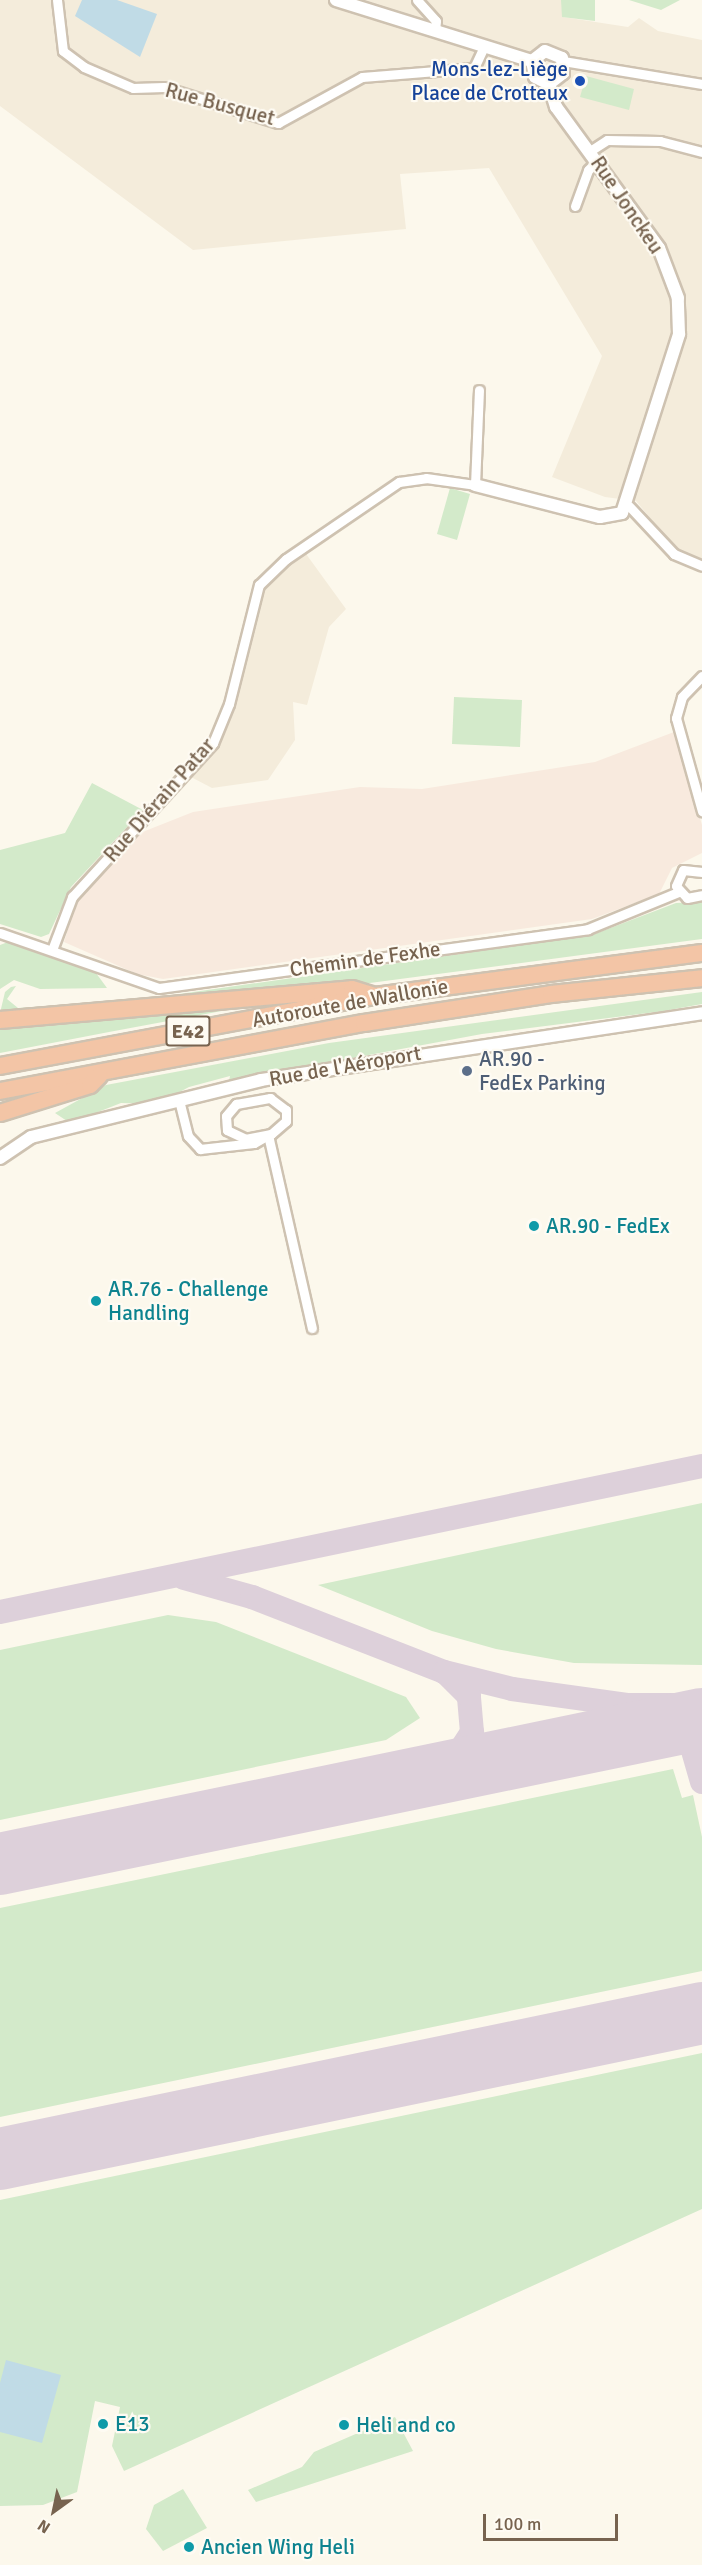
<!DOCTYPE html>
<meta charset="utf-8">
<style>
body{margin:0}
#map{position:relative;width:702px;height:2565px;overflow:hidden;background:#fcf8ec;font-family:Signika,sans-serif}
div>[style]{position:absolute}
.residential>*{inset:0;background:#f4ecdb}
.commercial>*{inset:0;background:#f8eade}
.green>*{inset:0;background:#d3eaca}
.water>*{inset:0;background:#c0dbe6}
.taxiway>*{height:24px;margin:-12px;padding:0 12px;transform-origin:12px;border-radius:12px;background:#ddd0da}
.runway>*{height:62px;margin:-31px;padding:0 31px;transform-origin:31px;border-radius:31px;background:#ddd0da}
.roads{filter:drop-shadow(2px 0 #cec2b1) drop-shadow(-2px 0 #cec2b1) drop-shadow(0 2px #cec2b1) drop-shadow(0 -2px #cec2b1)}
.minor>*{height:9px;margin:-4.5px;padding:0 4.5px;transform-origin:4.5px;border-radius:4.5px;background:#fff}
.tertiary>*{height:12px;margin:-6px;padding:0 6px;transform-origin:6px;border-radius:6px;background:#fff}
.motorway>*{height:16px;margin:-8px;padding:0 8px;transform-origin:8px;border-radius:8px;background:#f3c5a6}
.dots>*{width:16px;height:16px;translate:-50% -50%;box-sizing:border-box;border:3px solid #fefbf3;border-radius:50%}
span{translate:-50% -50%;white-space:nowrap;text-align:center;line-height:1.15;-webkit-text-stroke:4.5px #fefbf3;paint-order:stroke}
.shield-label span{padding:2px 4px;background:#fefbf3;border:2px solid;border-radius:4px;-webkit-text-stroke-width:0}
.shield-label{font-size:20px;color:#77634f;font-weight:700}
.transit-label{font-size:21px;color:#164399}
.right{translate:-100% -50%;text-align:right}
.street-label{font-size:21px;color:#77634f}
.service-label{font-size:21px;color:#4e5e75}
.left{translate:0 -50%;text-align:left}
.culture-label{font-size:21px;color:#0d838f}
.north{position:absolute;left:24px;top:2481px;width:60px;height:60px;-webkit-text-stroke:4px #fefbf3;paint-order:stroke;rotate:213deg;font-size:16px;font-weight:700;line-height:24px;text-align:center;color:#77634f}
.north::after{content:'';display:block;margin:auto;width:21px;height:27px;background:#77634f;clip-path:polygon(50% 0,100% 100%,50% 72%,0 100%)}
.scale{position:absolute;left:483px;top:2514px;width:135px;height:27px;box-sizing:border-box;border:3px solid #77634f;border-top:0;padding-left:8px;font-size:18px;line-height:21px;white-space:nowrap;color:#77634f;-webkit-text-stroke:4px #fefbf3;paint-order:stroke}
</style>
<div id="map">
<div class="residential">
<i style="clip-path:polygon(0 0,566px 0,563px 17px,628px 27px,639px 18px,658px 31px,702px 40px,702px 563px,680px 554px,636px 501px,605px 497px,552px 477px,602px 356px,489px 168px,400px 174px,406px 229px,193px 250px,0 106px)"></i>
<i style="clip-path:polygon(301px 547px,346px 609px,329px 627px,307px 705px,293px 702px,295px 740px,268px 780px,212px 788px,191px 777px,215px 745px,262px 587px)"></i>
</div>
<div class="commercial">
<i style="clip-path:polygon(674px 732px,702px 825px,702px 853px,672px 868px,659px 894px,592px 919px,163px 979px,137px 974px,64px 942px,76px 904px,140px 833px,193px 812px,360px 787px,422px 789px,595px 762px)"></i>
</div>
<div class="green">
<i style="clip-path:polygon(561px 0,595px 0,595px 21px,562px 17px)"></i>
<i style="clip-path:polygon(629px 0,680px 0,661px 10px)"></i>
<i style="clip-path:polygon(586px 76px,634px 89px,629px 110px,580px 97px)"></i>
<i style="clip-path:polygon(450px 488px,470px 494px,457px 540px,437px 534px)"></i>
<i style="clip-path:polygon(454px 697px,522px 700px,520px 747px,452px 744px)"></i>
<i style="clip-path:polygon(92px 783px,143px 810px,71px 887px,49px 934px,41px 937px,0 924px,0 850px,65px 833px)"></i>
<i style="clip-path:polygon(702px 902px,702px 939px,347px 986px,0 1013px,5px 992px,11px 987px,16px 986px,7px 999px,18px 1008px,145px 999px,592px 935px,676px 903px)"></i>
<i style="clip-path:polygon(8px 942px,96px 973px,107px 988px,40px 989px,14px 980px,0 989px,0 945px)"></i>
<i style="clip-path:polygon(702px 992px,702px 1004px,664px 1011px,482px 1034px,229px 1081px,230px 1076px,189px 1087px,157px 1104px,121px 1103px,70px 1123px,55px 1113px,106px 1085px,329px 1043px)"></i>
<i style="clip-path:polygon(254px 1005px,109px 1032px,0 1053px,0 1026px)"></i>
<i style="clip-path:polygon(702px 1503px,702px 1665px,574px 1663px,496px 1649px,432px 1631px,318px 1585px)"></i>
<i style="clip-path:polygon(168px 1615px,216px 1622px,406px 1697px,420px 1718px,386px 1740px,0 1820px,0 1650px)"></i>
<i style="clip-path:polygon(673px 1769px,682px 1798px,693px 1795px,702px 1837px,702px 1971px,0 2117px,0 1908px)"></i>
<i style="clip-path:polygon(702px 2053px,702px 2209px,124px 2471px,112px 2446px,120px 2407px,95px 2401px,77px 2492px,43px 2505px,0 2506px,0 2200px)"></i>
<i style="clip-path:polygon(395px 2417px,413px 2451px,256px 2502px,248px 2490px,302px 2467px,314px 2452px)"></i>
<i style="clip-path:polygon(183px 2489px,207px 2528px,163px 2551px,146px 2529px,154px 2505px)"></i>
</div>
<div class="water">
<i style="clip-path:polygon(82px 0,117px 0,157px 14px,140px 57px,75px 16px)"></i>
<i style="clip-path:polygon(6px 2360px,61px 2375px,42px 2443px,0 2432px,0 2383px)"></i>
</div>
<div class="taxiway">
<i style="left:184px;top:1578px;width:71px;rotate:15.6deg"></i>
<i style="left:252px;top:1597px;width:206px;rotate:21.3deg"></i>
<i style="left:444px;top:1672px;width:70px;rotate:14deg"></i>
<i style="left:512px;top:1689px;width:116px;rotate:7.9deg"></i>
<i style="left:627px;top:1705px;width:75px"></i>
<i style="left:0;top:1612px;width:717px;rotate:-11.75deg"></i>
<i style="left:654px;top:1706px;width:16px;rotate:18deg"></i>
<i style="left:669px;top:1711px;width:26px;rotate:47deg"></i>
<i style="left:687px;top:1730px;width:54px;rotate:73.9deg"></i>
<i style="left:418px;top:1777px;width:37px;rotate:-22deg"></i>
<i style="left:452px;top:1763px;width:37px;rotate:-57deg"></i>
<i style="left:472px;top:1732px;width:36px;rotate:-95deg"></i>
<i style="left:469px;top:1696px;width:33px;rotate:-135deg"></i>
</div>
<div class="runway">
<i style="left:0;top:1864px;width:717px;rotate:-11.67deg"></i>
<i style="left:0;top:2159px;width:717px;rotate:-11.75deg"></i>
</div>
<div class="roads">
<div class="minor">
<i style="left:57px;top:0;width:51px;rotate:83.3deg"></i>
<i style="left:63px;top:51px;width:26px;rotate:37deg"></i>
<i style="left:84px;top:67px;width:53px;rotate:23.2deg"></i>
<i style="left:133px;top:88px;width:31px;rotate:-2deg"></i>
<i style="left:164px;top:87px;width:120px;rotate:17.5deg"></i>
<i style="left:278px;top:123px;width:96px;rotate:-28.7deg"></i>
<i style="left:362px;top:77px;width:112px;rotate:-4.6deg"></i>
<i style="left:474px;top:68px;width:23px;rotate:-65deg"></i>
<i style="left:417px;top:0;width:28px;rotate:48deg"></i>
<i style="left:436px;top:21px;width:10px;rotate:96deg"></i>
<i style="left:563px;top:61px;width:141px;rotate:9.4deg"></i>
<i style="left:590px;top:151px;width:20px;rotate:-33deg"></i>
<i style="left:607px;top:140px;width:53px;rotate:1.1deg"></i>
<i style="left:660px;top:141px;width:43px;rotate:14.7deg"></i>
<i style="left:575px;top:206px;width:38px;rotate:-70deg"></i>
<i style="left:588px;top:170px;width:13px;rotate:-45deg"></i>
<i style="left:629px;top:506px;width:66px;rotate:46.8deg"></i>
<i style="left:674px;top:554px;width:30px;rotate:23deg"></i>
<i style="left:702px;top:676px;width:29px;rotate:134deg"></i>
<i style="left:682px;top:697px;width:22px;rotate:106deg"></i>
<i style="left:676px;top:718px;width:97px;rotate:74.4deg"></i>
<i style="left:702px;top:872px;width:19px;rotate:-174deg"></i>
<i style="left:683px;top:870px;width:17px;rotate:114deg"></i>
<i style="left:676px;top:886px;width:16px;rotate:47deg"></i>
<i style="left:687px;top:898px;width:15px;rotate:-11deg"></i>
<i style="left:0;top:933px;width:168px;rotate:19.1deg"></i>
<i style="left:159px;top:988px;width:433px;rotate:-7.8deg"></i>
<i style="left:588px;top:929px;width:97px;rotate:-22.3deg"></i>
<i style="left:52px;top:950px;width:57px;rotate:-69.3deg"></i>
<i style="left:72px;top:897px;width:209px;rotate:-47.5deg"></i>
<i style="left:213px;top:743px;width:42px;rotate:-67.7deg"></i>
<i style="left:229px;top:704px;width:123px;rotate:-75.9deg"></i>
<i style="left:259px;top:585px;width:37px;rotate:-44deg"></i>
<i style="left:286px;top:559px;width:137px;rotate:-34.3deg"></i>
<i style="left:399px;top:482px;width:27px;rotate:-8deg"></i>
<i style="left:426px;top:478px;width:49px;rotate:8.1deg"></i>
<i style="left:475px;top:485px;width:95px;rotate:-87.6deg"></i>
<i style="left:270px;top:1098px;width:20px;rotate:37deg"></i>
<i style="left:286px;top:1110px;width:11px;rotate:90deg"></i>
<i style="left:286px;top:1121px;width:20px;rotate:139deg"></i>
<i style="left:271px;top:1134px;width:25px;rotate:169deg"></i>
<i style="left:246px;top:1139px;width:21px;rotate:-155deg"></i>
<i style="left:227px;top:1130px;width:14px;rotate:-94deg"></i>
<i style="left:226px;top:1116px;width:16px;rotate:-50deg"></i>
<i style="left:236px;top:1104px;width:35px;rotate:-10deg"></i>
<i style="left:179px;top:1100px;width:37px;rotate:76deg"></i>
<i style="left:188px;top:1136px;width:18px;rotate:47deg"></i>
<i style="left:200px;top:1149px;width:54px;rotate:-6.3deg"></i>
<i style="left:254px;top:1143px;width:16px;rotate:-30deg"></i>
<i style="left:268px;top:1135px;width:198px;rotate:77.2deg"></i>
</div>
<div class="tertiary">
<i style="left:336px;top:0;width:205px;rotate:17.3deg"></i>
<i style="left:532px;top:61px;width:16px;rotate:-38deg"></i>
<i style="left:545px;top:51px;width:18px;rotate:22deg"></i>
<i style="left:562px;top:58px;width:15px;rotate:86deg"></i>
<i style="left:563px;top:73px;width:18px;rotate:142deg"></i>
<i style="left:532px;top:61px;width:16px;rotate:79deg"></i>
<i style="left:535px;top:77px;width:16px;rotate:27deg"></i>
<i style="left:475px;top:485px;width:129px;rotate:14.4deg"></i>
<i style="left:600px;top:517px;width:22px;rotate:-10deg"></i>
<i style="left:622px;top:513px;width:188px;rotate:-72.3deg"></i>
<i style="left:679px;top:334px;width:36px;rotate:-92deg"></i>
<i style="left:678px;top:298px;width:53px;rotate:-110.8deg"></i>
<i style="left:659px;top:248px;width:175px;rotate:-126.1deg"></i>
<i style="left:556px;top:107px;width:24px;rotate:-107deg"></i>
<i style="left:0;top:1158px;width:37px;rotate:-34deg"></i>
<i style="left:31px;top:1137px;width:237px;rotate:-13.9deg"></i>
<i style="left:261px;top:1080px;width:446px;rotate:-8.6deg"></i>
</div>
<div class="motorway">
<i style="left:0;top:1020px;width:353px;rotate:-5deg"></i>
<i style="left:352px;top:989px;width:21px;rotate:17deg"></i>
<i style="left:0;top:1066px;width:381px;rotate:-10.6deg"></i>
<i style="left:375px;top:996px;width:330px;rotate:-7.5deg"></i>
<i style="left:0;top:1091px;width:370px;rotate:-10.6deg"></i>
<i style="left:364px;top:1023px;width:189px;rotate:-8.8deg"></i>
<i style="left:551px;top:994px;width:152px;rotate:-6deg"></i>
<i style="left:0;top:1113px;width:94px;rotate:-17.3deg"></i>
<i style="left:90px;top:1085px;width:13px;rotate:-45deg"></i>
</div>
</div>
<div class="dots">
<i style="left:580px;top:81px;background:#1a4fb4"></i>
<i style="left:467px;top:1071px;background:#5c6f8a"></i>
<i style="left:534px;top:1226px;background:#0f9aa8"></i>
<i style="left:96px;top:1301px;background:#0f9aa8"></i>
<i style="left:103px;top:2424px;background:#0f9aa8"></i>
<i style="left:344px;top:2425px;background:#0f9aa8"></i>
<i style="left:189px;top:2547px;background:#0f9aa8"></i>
</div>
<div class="shield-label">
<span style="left:188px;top:1031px">E42</span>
</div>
<div class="transit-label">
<span class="right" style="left:568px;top:81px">Mons-lez-Liège<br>Place de Crotteux</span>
</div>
<div class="street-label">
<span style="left:220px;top:104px;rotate:15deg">Rue Busquet</span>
<span style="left:627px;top:205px;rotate:56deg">Rue Jonckeu</span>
<span style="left:159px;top:800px;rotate:-49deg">Rue Diérain Patar</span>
<span style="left:365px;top:959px;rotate:-8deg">Chemin de Fexhe</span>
<span style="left:350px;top:1003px;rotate:-10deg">Autoroute de Wallonie</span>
<span style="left:345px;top:1066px;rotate:-10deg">Rue de l'Aéroport</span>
</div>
<div class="service-label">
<span class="left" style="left:479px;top:1071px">AR.90 -<br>FedEx Parking</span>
</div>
<div class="culture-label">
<span class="left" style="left:546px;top:1226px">AR.90 - FedEx</span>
<span class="left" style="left:108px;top:1301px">AR.76 - Challenge<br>Handling</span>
<span class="left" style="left:115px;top:2424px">E13</span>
<span class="left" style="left:356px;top:2425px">Heli and co</span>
<span class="left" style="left:201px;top:2547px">Ancien Wing Heli</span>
</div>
<div class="north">N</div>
<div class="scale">100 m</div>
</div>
